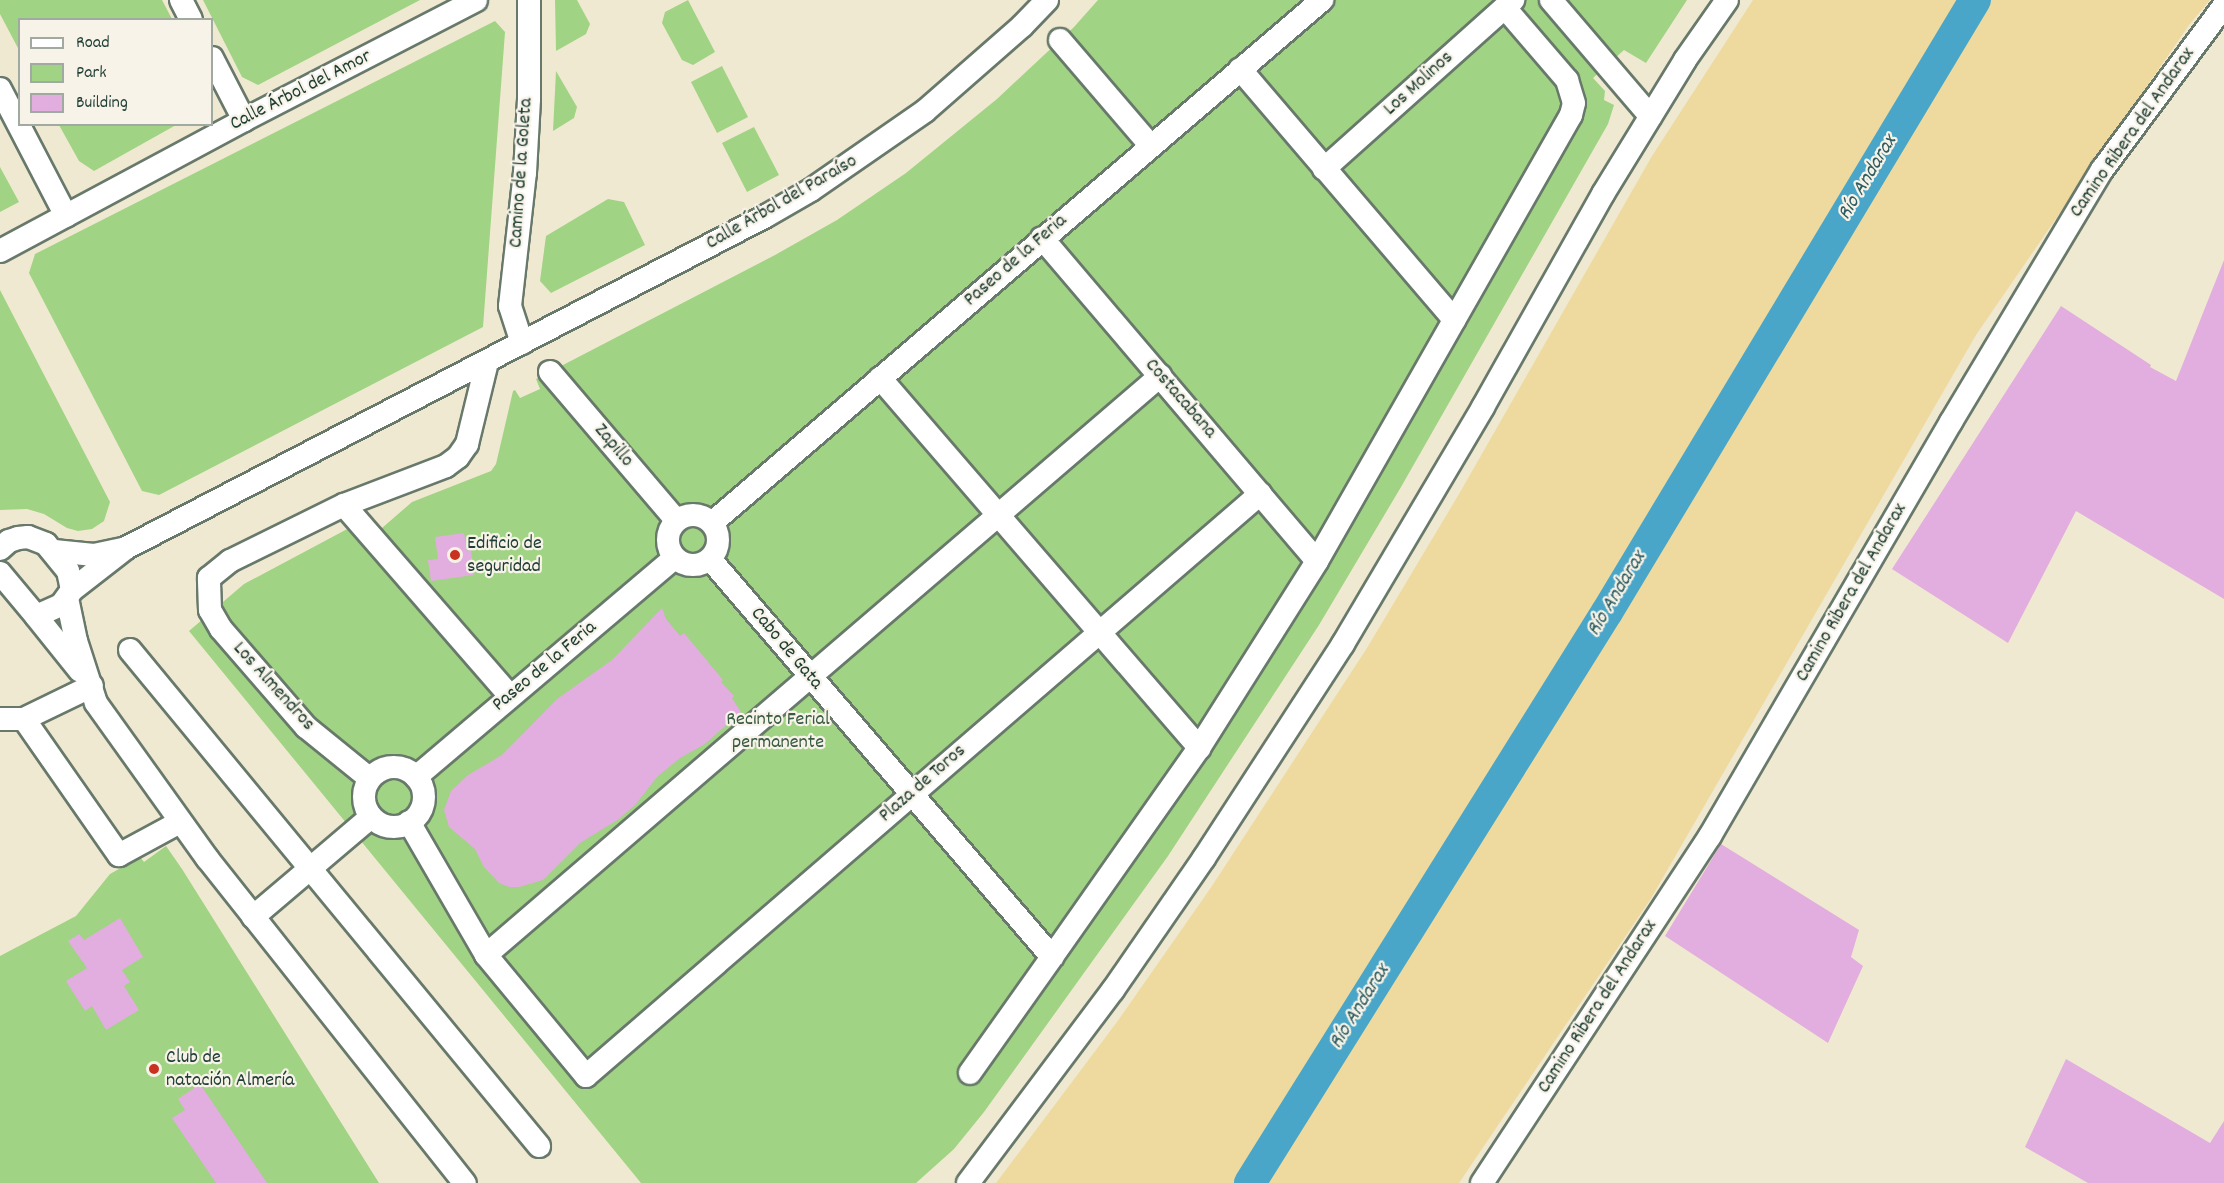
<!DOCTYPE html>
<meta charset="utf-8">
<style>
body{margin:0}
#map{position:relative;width:2224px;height:1183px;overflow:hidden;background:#f0e9d1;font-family:Dekko,sans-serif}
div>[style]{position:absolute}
.green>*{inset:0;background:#a0d383}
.sand>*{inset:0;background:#eeda9e}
.river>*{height:32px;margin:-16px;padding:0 16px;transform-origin:16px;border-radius:16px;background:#4aa6c8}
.building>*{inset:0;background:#e2addf}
.roads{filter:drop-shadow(2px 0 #68796b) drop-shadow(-2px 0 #68796b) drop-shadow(0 2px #68796b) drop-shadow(0 -2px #68796b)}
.minor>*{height:22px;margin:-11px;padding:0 11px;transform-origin:11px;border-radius:11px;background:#fff}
.minor>.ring{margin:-11px;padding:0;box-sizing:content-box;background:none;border:22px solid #fff;border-radius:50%}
.dots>*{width:16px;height:16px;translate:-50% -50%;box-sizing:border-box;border:3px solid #f7f3e8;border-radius:50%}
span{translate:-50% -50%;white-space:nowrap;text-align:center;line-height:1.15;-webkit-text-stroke:4.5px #f7f3e8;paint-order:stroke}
.street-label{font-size:20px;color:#1f3d34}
.poi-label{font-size:20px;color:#1f3d34}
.left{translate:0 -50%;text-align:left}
.park-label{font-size:20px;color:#395b44}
.water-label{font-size:21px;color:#2c5c60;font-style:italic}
.legend{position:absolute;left:18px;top:18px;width:195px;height:108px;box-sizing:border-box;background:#f7f3e8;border:2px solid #a1aaa0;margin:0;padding:8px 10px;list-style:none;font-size:18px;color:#1f3d34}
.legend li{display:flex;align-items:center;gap:12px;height:30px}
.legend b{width:30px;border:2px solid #a1aaa0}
</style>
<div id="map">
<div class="green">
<i style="clip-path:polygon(0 0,162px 0,172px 19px,20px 20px,19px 50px,0 14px)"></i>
<i style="clip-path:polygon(203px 0,420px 0,258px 85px,242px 77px)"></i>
<i style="clip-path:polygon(555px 0,577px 0,590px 24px,586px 34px,556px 51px)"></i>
<i style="clip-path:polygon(688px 0,715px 52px,693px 65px,682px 60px,662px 23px,665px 12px)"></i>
<i style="clip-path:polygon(1098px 0,1687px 0,1646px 63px,1624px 50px,1593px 78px,1605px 91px,1604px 100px,1614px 105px,1608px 124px,1401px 487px,1319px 625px,1168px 856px,984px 1112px,954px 1149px,916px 1183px,641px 1183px,189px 631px,244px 584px,351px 527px,372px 530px,382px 528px,412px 502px,491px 471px,496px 464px,513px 391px,515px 390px,520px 398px,540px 389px,536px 379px,775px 255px,837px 220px,906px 173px,997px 99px,1074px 27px)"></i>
<i style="clip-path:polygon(495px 21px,505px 32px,483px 327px,159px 495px,142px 491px,29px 273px,35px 254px)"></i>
<i style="clip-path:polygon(722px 66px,748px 117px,717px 133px,691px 82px)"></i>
<i style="clip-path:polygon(556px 71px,577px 107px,574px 118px,553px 131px)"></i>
<i style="clip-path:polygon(59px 125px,176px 125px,94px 171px,79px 161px)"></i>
<i style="clip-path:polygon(754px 127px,779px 175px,747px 192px,722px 143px)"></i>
<i style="clip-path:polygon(0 167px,19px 202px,0 212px)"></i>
<i style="clip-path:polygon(608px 199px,624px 202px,645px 245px,551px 293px,540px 281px,546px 236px)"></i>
<i style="clip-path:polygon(0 290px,110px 502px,104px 521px,92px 529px,78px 531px,67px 528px,44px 514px,27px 509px,0 510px)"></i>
<i style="clip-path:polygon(166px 846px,182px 869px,379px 1183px,0 1183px,0 956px,76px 916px,110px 874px,140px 857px,144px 862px)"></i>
</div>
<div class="sand">
<i style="clip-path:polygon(1753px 0,2210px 0,2189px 25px,1976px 335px,1650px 900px,1459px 1183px,996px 1183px,1117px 1022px,1212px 886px,1367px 648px,1459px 494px,1652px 156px)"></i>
</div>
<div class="river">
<i style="left:1250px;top:1183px;width:673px;rotate:-57.99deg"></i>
<i style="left:1607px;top:612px;width:714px;rotate:-58.98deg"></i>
</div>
<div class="building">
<i style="clip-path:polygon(2224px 260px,2224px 599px,2076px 511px,2008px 643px,1892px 569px,2061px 306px,2151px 365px,2150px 367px,2176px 381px)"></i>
<i style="clip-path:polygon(464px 533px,467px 551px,471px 550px,474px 575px,431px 581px,428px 560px,438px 559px,435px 537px)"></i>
<i style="clip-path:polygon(662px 608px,666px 619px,680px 636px,684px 633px,723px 680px,721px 682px,734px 696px,732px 698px,741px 712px,705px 744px,680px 758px,657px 777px,636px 804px,619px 819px,580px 843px,543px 880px,519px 887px,509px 887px,499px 883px,484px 867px,475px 849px,449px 827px,444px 810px,451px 791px,468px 775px,502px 755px,557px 699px,612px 660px)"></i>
<i style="clip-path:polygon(1721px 844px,1859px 930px,1851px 957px,1863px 966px,1828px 1043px,1665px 936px)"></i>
<i style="clip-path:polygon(120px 918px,143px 957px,122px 970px,130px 982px,124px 986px,139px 1010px,106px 1030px,92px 1006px,85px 1011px,66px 981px,87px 968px,68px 941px,79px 934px,84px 940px)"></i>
<i style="clip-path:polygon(2066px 1059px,2210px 1143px,2224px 1121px,2224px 1183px,2088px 1183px,2025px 1147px)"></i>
<i style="clip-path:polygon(200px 1084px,267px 1183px,216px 1183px,172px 1118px,185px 1110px,178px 1099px)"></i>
</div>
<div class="roads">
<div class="minor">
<i style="left:181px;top:0;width:22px;rotate:63deg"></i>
<i style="left:1551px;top:0;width:153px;rotate:49.5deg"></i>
<i style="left:1060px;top:40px;width:138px;rotate:49.4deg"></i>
<i style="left:212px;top:58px;width:70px;rotate:62.7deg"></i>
<i style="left:1240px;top:69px;width:330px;rotate:49.5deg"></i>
<i style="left:0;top:89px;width:143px;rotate:62.5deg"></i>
<i style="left:1324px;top:169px;width:254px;rotate:-41.8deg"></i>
<i style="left:1042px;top:238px;width:424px;rotate:49.6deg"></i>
<i style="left:0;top:251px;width:277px;rotate:-28.2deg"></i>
<i style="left:244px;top:120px;width:261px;rotate:-27.3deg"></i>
<i style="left:522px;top:343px;width:39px;rotate:-108deg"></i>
<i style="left:510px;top:306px;width:134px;rotate:-83.6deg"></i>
<i style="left:525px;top:173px;width:74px;rotate:-86.9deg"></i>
<i style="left:529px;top:99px;width:99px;rotate:-90deg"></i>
<i style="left:550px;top:372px;width:194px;rotate:49.6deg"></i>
<i style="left:880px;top:378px;width:489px;rotate:49.2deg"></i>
<i style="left:344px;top:505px;width:253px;rotate:49deg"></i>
<i class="ring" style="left:668px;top:515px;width:28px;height:28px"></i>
<i style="left:712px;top:523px;width:804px;rotate:-40.61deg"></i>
<i style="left:0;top:549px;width:12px;rotate:-42deg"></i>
<i style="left:9px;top:541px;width:9px;rotate:-18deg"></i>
<i style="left:18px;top:538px;width:10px;rotate:-6deg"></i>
<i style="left:28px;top:537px;width:19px;rotate:21deg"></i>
<i style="left:46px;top:544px;width:35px;rotate:51deg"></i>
<i style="left:68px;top:571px;width:19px;rotate:78deg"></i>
<i style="left:72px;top:590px;width:19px;rotate:126deg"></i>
<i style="left:61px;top:605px;width:27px;rotate:156deg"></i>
<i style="left:36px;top:616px;width:56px;rotate:-129.9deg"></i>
<i style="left:54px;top:551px;width:40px;rotate:5.7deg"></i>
<i style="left:94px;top:555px;width:29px;rotate:-12deg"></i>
<i style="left:710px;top:559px;width:525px;rotate:49.33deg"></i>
<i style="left:1052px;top:957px;width:142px;rotate:125.3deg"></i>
<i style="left:72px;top:590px;width:68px;rotate:-37.9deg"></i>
<i style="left:126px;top:548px;width:721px;rotate:-27.42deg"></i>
<i style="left:766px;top:216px;width:52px;rotate:-30deg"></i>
<i style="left:811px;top:190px;width:139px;rotate:-34.7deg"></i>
<i style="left:925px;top:111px;width:129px;rotate:-41.2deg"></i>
<i style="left:1022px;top:26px;width:36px;rotate:-46deg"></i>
<i style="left:67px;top:598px;width:44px;rotate:78.2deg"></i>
<i style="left:76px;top:641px;width:65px;rotate:72.1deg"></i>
<i style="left:96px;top:703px;width:191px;rotate:54.4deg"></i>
<i style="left:207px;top:858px;width:415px;rotate:51.6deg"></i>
<i style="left:36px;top:616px;width:70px;rotate:51.3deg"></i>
<i style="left:130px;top:650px;width:643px;rotate:50.49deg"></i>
<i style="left:92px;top:686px;width:76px;rotate:154.1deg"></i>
<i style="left:24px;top:719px;width:166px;rotate:55.1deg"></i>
<i style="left:119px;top:855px;width:69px;rotate:-28.4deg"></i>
<i style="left:0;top:719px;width:24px"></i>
<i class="ring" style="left:364px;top:767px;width:38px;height:38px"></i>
<i style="left:416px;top:777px;width:338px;rotate:-40.3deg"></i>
<i style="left:369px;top:778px;width:81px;rotate:-141deg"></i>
<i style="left:306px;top:727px;width:130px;rotate:-130.9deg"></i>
<i style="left:221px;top:629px;width:22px;rotate:-120deg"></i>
<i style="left:210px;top:610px;width:32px;rotate:-92deg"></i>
<i style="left:209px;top:578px;width:27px;rotate:-39deg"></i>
<i style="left:230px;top:561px;width:127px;rotate:-26.2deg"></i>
<i style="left:344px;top:505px;width:109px;rotate:-20.9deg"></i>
<i style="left:446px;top:466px;width:15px;rotate:-37deg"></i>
<i style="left:458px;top:457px;width:16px;rotate:-55deg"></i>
<i style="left:467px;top:444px;width:84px;rotate:-76.3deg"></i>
<i style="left:409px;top:822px;width:154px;rotate:59.9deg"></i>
<i style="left:486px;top:955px;width:157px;rotate:50.4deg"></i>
<i style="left:586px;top:1076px;width:891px;rotate:-40.81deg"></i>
<i style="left:253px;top:917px;width:155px;rotate:-40.3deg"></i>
<i style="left:486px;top:955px;width:889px;rotate:-40.66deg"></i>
<i style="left:1052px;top:957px;width:256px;rotate:-54.9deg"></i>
<i style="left:1199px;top:748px;width:221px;rotate:-57.7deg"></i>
<i style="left:1317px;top:561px;width:513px;rotate:-60.34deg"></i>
<i style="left:1571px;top:115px;width:12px;rotate:-76deg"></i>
<i style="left:1574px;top:103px;width:24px;rotate:-107deg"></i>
<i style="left:1567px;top:80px;width:95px;rotate:-130.7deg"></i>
<i style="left:968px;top:1183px;width:241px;rotate:-53.1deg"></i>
<i style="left:1113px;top:990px;width:160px;rotate:-55.4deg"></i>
<i style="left:1204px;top:858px;width:255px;rotate:-57deg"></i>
<i style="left:1343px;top:644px;width:275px;rotate:-59.4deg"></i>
<i style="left:1483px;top:407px;width:244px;rotate:-60.6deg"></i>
<i style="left:1603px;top:194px;width:157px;rotate:-58.5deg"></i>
<i style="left:1685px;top:60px;width:73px;rotate:-55deg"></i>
<i style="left:1482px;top:1183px;width:415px;rotate:-56.7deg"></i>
<i style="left:1710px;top:836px;width:479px;rotate:-59.8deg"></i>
<i style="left:1951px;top:422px;width:294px;rotate:-59.1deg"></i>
<i style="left:2102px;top:170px;width:204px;rotate:-53.4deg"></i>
</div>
</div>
<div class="dots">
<i style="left:455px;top:555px;background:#c8321e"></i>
<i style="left:154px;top:1069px;background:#c8321e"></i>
</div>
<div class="street-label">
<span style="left:1419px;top:84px;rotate:-42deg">Los Molinos</span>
<span style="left:301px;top:91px;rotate:-27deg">Calle Árbol del Amor</span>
<span style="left:2133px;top:133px;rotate:-55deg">Camino Ribera del Andarax</span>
<span style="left:522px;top:173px;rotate:-86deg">Camino de la Goleta</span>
<span style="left:782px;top:203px;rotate:-30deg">Calle Árbol del Paraíso</span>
<span style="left:1016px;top:261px;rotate:-41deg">Paseo de la Feria</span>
<span style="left:1180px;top:399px;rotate:49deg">Costacabana</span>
<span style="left:613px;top:446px;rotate:50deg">Zapillo</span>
<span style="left:1852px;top:593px;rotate:-60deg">Camino Ribera del Andarax</span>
<span style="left:786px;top:649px;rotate:50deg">Cabo de Gata</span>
<span style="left:545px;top:667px;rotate:-40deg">Paseo de la Feria</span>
<span style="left:273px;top:687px;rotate:48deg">Los Almendros</span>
<span style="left:923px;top:784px;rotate:-41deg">Plaza de Toros</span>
<span style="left:1598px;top:1007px;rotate:-57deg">Camino Ribera del Andarax</span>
</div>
<div class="poi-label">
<span class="left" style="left:467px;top:556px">Edificio de<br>seguridad</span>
<span class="left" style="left:166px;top:1070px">Club de<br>natación Almería</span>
</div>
<div class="park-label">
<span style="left:778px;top:732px">Recinto Ferial<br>permanente</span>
</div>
<div class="water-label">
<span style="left:1868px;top:178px;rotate:-59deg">Río Andarax</span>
<span style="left:1617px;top:594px;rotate:-59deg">Río Andarax</span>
<span style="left:1360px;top:1007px;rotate:-58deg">Río Andarax</span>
</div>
<ul class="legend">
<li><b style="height:8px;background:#fff"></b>Road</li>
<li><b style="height:16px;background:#a0d383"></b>Park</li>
<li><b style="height:16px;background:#e2addf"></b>Building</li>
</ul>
</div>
